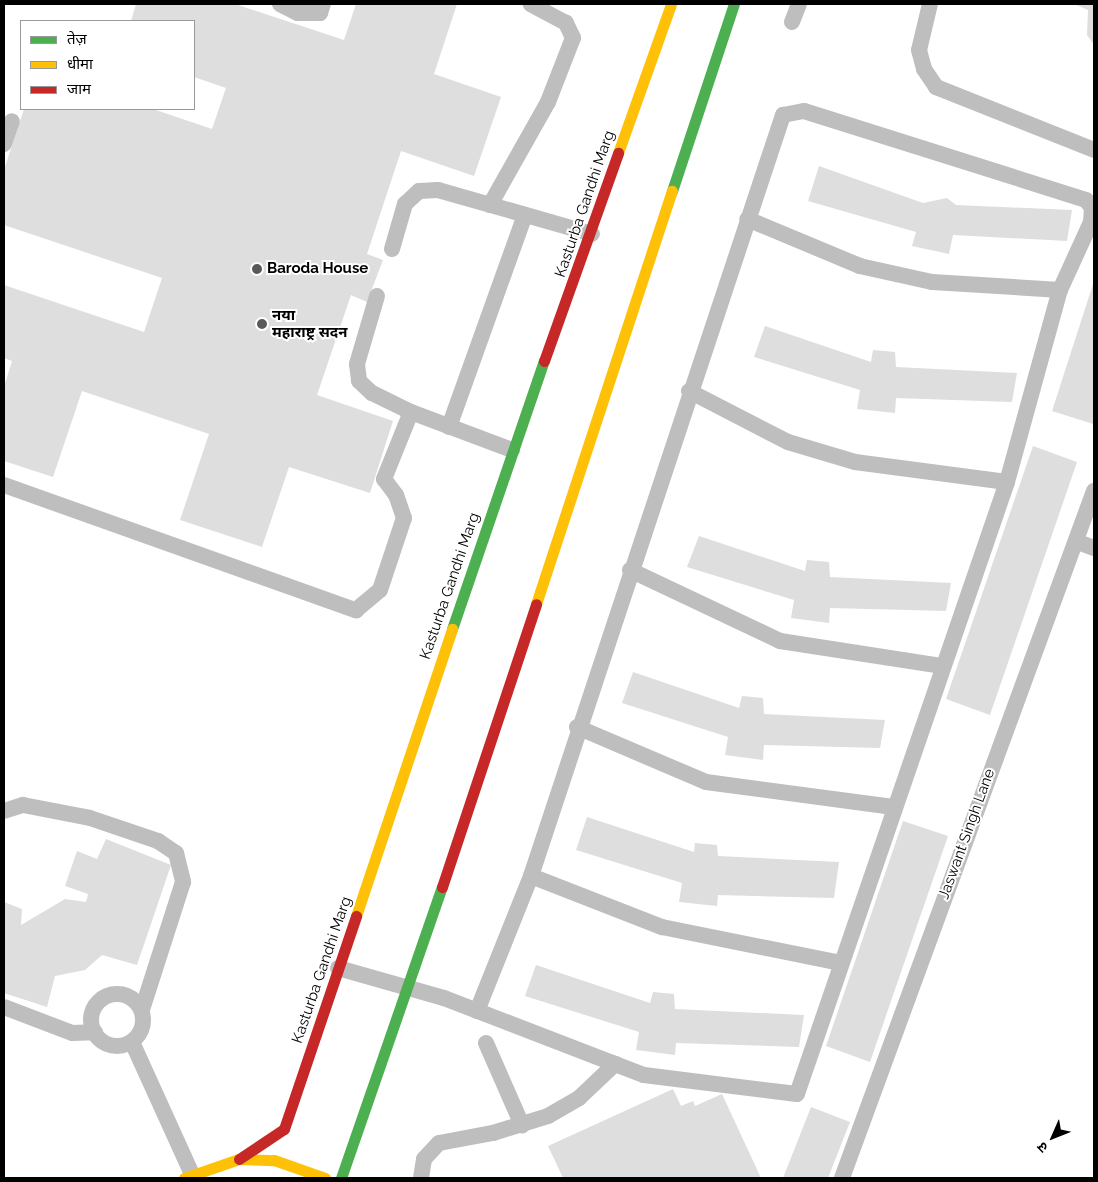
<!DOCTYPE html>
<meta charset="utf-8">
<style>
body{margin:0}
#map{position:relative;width:1098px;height:1182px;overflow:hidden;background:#fff;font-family:Raleway,"Noto Sans Devanagari",sans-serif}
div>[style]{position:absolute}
.building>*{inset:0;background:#dedede}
.lane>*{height:16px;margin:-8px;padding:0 8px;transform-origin:8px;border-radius:8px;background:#bebebe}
.lane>.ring{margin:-8px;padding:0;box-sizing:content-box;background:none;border:16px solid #bebebe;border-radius:50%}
.fast>*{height:11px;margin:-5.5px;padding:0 5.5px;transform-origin:5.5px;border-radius:5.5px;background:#4caf50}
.slow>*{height:11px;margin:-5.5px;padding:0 5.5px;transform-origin:5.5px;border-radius:5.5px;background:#ffc107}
.jam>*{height:11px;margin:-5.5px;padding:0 5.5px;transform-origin:5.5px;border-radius:5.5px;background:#c62828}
.dots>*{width:14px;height:14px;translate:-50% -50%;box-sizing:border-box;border:2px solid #fff;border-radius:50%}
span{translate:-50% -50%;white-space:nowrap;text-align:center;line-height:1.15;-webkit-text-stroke:4px #fff;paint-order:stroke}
.street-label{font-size:15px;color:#000}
.poi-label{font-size:15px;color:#000;font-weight:700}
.left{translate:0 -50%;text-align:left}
.frame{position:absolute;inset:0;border:5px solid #000;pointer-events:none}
.legend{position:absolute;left:20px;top:20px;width:175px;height:90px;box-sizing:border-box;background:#fff;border:1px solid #999;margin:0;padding:6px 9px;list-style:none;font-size:15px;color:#000}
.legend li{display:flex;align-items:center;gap:10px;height:25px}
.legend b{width:25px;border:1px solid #999}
.north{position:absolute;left:1028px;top:1112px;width:50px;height:50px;-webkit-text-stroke:4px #fff;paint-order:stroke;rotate:226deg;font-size:14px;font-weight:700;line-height:20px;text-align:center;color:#000}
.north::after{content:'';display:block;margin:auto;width:18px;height:22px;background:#000;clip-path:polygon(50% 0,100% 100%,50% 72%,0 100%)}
</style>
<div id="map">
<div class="building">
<i style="clip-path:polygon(136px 4px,235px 4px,344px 40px,356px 4px,457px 4px,434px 74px,501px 97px,474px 176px,401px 151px,367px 254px,383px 260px,367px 302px,351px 295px,317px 395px,393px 421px,370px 493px,289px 467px,262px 547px,180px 520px,209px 434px,82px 391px,53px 477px,4px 461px,4px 387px,12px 361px,4px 358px,4px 285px,144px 332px,162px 278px,4px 225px,4px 170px,24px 109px,153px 109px,212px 129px,226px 88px,194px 77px,194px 21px,131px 21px)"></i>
<i style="clip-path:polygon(1074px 4px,1094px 4px,1094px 45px,1087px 35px,1088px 10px)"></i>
<i style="clip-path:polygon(819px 166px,923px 203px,947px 198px,956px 205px,1072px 210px,1067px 241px,953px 235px,949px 254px,912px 246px,916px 232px,808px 201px)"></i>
<i style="clip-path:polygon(1094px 281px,1094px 419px,1093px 424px,1052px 411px)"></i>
<i style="clip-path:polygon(765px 326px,871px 362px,873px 350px,895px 352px,896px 367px,1017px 373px,1012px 402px,896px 398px,895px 413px,857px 409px,860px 390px,754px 357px)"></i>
<i style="clip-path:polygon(1033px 446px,1077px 462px,990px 715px,946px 699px)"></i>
<i style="clip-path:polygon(699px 536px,805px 571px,807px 560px,829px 562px,830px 577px,951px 583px,946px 611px,830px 608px,829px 623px,791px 618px,794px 600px,687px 567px)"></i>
<i style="clip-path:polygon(633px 672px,739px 708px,742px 696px,763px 698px,764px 714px,885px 720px,880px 748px,764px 745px,763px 760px,725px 755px,728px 737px,622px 703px)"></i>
<i style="clip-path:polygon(587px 817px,694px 852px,695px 843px,717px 845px,718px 856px,839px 862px,834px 898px,718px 895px,717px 906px,679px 902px,682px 883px,576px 850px)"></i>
<i style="clip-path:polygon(903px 821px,948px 836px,870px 1062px,826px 1046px)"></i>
<i style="clip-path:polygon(106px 839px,171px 865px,137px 965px,102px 955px,85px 970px,55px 976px,47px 1007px,4px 993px,4px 902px,22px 909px,21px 925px,65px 899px,86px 902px,88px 894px,65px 886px,77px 851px,97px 859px)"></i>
<i style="clip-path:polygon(536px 965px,650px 1003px,653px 992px,674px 994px,675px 1009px,804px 1015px,799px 1047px,676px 1043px,675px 1055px,636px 1050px,639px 1032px,525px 996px)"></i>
<i style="clip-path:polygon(673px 1089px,681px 1106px,693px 1101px,695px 1106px,722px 1094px,761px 1178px,563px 1178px,548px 1146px)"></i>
<i style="clip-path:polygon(811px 1107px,850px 1122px,828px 1178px,783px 1178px)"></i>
</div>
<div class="lane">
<i style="left:280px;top:4px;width:20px;rotate:27deg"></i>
<i style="left:298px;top:13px;width:22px"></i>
<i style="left:320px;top:13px;width:9px;rotate:-72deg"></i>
<i style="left:930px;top:4px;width:47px;rotate:103.4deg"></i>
<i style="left:919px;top:50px;width:20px;rotate:75deg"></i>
<i style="left:924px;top:69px;width:22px;rotate:56deg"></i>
<i style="left:936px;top:87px;width:170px;rotate:21.7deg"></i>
<i style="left:792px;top:22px;width:19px;rotate:-69deg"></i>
<i style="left:4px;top:144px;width:24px;rotate:-71deg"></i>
<i style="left:490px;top:205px;width:118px;rotate:-60.6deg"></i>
<i style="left:548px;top:102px;width:69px;rotate:-68.7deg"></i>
<i style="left:573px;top:38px;width:17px;rotate:-115deg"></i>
<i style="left:566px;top:23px;width:40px;rotate:-152deg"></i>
<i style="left:392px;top:249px;width:47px;rotate:-73.9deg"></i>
<i style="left:405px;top:204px;width:19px;rotate:-43deg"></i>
<i style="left:419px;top:191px;width:19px;rotate:-3deg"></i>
<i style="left:438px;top:190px;width:160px;rotate:15.9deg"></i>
<i style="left:377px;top:296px;width:71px;rotate:106.4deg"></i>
<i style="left:357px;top:364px;width:17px;rotate:83deg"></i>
<i style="left:359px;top:381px;width:18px;rotate:43deg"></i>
<i style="left:372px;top:393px;width:43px;rotate:26deg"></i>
<i style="left:411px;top:412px;width:108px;rotate:20.6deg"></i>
<i style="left:689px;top:391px;width:111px;rotate:27.3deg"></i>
<i style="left:788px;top:442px;width:70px;rotate:16.6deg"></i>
<i style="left:855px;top:462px;width:153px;rotate:7.5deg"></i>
<i style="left:449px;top:427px;width:225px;rotate:-70.3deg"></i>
<i style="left:4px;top:485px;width:374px;rotate:19.6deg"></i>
<i style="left:356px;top:610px;width:31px;rotate:-40deg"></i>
<i style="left:380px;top:590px;width:76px;rotate:-71.6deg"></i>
<i style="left:404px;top:518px;width:24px;rotate:-109deg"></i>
<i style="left:396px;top:495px;width:20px;rotate:-127deg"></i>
<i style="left:384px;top:479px;width:72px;rotate:-68.1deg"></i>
<i style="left:1078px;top:542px;width:17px;rotate:21deg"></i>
<i style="left:630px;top:570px;width:166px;rotate:25.3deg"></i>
<i style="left:780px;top:641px;width:163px;rotate:8.8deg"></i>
<i style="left:577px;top:727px;width:140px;rotate:23.1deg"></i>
<i style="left:706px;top:782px;width:189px;rotate:7.6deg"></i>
<i style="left:4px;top:811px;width:20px;rotate:-18deg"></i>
<i style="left:23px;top:805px;width:68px;rotate:11deg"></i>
<i style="left:90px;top:818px;width:72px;rotate:18.7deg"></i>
<i style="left:158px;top:841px;width:22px;rotate:34deg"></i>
<i style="left:176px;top:853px;width:30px;rotate:76deg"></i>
<i style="left:183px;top:882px;width:134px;rotate:107.8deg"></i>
<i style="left:531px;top:876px;width:141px;rotate:21.3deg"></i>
<i style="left:662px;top:927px;width:183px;rotate:11.4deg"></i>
<i style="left:338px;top:968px;width:110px;rotate:15.8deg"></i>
<i style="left:444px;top:998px;width:214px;rotate:21.1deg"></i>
<i style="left:644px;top:1075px;width:154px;rotate:7.1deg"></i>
<i style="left:797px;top:1094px;width:647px;rotate:-71.06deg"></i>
<i style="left:1007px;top:482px;width:199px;rotate:-74.6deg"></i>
<i style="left:1060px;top:290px;width:128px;rotate:-176.4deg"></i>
<i style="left:932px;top:282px;width:74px;rotate:-167.5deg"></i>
<i style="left:860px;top:266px;width:122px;rotate:-157.4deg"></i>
<i class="ring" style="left:91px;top:994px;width:36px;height:36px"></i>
<i style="left:4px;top:1007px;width:73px;rotate:20.9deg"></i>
<i style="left:72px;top:1033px;width:23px;rotate:-2deg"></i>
<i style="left:477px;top:1011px;width:145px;rotate:-68.2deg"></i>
<i style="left:531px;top:876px;width:802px;rotate:-71.68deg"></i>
<i style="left:783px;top:115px;width:21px;rotate:-11deg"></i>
<i style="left:804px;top:111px;width:296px;rotate:17.5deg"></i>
<i style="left:1086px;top:200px;width:10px;rotate:53deg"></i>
<i style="left:1092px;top:208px;width:14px;rotate:94deg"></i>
<i style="left:1091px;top:222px;width:75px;rotate:114.5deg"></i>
<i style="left:132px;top:1042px;width:145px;rotate:65.6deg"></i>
<i style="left:486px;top:1043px;width:90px;rotate:66.3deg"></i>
<i style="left:421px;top:1178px;width:19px;rotate:-81deg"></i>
<i style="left:424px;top:1159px;width:22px;rotate:-47deg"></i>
<i style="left:439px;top:1143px;width:55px;rotate:-10.5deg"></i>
<i style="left:493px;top:1133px;width:58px;rotate:-17.2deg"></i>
<i style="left:548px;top:1116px;width:36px;rotate:-30deg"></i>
<i style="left:579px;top:1098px;width:50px;rotate:-43.4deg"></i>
<i style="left:842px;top:1178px;width:732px;rotate:-69.86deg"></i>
</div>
<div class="fast">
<i style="left:672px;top:191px;width:197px;rotate:-71.7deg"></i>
<i style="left:452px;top:629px;width:283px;rotate:-71.1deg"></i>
<i style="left:341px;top:1178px;width:308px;rotate:-70.9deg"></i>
</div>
<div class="slow">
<i style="left:618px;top:153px;width:158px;rotate:-70.4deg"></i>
<i style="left:536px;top:604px;width:435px;rotate:-71.8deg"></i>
<i style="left:356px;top:916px;width:303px;rotate:-71.5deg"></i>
<i style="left:184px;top:1178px;width:58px;rotate:-19.1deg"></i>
<i style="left:239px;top:1159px;width:35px;rotate:2deg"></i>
<i style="left:274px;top:1160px;width:54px;rotate:19.4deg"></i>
</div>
<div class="jam">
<i style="left:544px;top:361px;width:221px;rotate:-70.4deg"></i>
<i style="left:442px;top:887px;width:298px;rotate:-71.6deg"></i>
<i style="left:239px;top:1159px;width:54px;rotate:-33.7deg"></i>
<i style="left:284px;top:1129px;width:225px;rotate:-71.3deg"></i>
</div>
<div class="dots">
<i style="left:257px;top:269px;background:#595959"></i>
<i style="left:262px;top:324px;background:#595959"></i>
</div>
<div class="street-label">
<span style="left:585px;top:204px;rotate:-71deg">Kasturba Gandhi Marg</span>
<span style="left:450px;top:586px;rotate:-71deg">Kasturba Gandhi Marg</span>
<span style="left:967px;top:834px;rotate:-70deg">Jaswant Singh Lane</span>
<span style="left:322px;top:970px;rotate:-71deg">Kasturba Gandhi Marg</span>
</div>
<div class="poi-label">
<span class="left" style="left:267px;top:269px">Baroda House</span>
<span class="left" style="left:272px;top:324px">नया<br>महाराष्ट्र सदन</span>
</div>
<div class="frame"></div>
<ul class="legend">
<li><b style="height:6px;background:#4caf50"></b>तेज़</li>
<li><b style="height:6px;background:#ffc107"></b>धीमा</li>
<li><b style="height:6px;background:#c62828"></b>जाम</li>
</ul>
<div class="north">उ</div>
</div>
